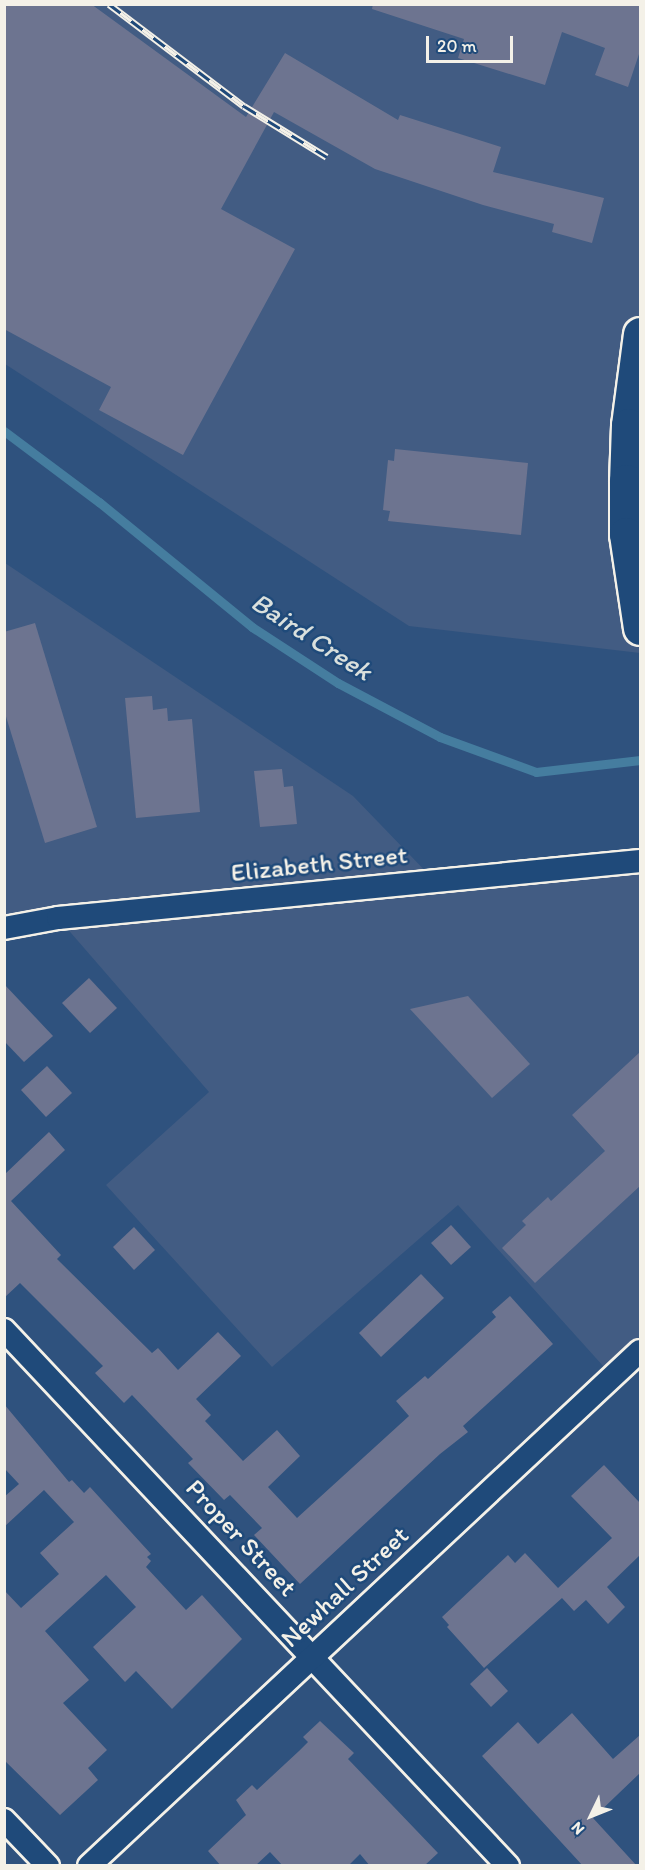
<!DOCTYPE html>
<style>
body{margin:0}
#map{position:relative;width:645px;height:1870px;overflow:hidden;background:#2f527e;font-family:Itim,sans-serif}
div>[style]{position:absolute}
.built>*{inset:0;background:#425c83}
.stream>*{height:9px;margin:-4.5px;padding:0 4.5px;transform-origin:4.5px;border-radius:4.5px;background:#457d9f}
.building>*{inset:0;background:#6d7490}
.roads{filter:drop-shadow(2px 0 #f4f1e8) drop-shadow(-2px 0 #f4f1e8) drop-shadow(0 2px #f4f1e8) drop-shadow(0 -2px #f4f1e8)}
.minor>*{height:22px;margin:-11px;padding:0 11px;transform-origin:11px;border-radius:11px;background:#1f4a7a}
.primary>*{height:33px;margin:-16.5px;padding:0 16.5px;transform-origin:16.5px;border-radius:16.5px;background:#1f4a7a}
.rail>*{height:7px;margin-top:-3.5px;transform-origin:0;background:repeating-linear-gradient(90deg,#1f4a7a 0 14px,#f4f1e8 0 28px);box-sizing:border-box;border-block:2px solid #f4f1e8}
span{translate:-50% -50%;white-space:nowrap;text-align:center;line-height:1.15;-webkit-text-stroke:5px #1f4a7a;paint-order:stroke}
.street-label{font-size:26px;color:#f4f1e8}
.water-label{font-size:27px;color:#dae0dd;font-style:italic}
.frame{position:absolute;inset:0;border:6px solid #f4f1e8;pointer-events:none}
.north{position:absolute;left:561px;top:1786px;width:60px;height:60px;-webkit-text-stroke:4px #1f4a7a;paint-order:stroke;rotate:227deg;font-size:16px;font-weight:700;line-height:24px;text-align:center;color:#f4f1e8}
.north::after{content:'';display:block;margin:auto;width:21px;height:27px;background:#f4f1e8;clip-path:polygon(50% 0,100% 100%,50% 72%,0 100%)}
.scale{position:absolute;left:426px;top:36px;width:87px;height:27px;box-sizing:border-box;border:3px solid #f4f1e8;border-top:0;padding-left:8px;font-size:18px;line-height:21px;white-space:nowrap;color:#f4f1e8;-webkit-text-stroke:4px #1f4a7a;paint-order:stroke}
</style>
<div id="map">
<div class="built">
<i style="clip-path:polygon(4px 5px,640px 5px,640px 653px,409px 626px,5px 364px)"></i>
<i style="clip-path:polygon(5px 563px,353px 796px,435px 881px,640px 861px,640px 1351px,613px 1377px,458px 1205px,272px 1367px,106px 1185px,209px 1092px,58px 918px,5px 928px)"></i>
</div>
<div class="stream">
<i style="left:4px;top:431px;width:119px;rotate:36.8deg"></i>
<i style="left:99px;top:502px;width:198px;rotate:39.2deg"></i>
<i style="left:252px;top:627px;width:103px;rotate:33.1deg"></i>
<i style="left:338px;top:683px;width:115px;rotate:27.9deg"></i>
<i style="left:440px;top:737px;width:102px;rotate:20deg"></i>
<i style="left:536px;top:772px;width:105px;rotate:-6.6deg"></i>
</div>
<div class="building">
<i style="clip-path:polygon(4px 4px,91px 4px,246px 117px,285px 53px,398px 120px,400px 115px,501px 147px,493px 172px,604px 198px,592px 243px,552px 232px,554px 224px,483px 205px,375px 169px,274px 112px,221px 209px,295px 249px,183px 455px,99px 410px,111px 387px,4px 329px)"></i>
<i style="clip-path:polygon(373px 4px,640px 4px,640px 51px,628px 87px,595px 75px,605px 48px,562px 32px,545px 85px,458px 58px,464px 39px,372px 9px)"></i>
<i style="clip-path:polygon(395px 449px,528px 463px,521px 535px,388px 521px,390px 511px,383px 510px,388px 460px,394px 461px)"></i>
<i style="clip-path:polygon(35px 623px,97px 827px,45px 843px,4px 710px,4px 632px)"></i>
<i style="clip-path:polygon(152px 696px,153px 710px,167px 708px,168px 721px,192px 719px,200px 812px,136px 818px,125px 698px)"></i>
<i style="clip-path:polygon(282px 769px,284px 787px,293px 786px,297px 824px,260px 827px,254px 771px)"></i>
<i style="clip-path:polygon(89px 978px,117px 1008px,90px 1033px,62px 1003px)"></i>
<i style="clip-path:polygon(4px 984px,53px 1036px,24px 1062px,4px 1041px)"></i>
<i style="clip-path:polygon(468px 996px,530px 1064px,492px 1098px,410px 1009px)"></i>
<i style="clip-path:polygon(640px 1052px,640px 1186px,535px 1283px,502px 1248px,526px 1225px,522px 1221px,548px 1197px,551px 1201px,605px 1151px,572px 1115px)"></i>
<i style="clip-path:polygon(47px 1066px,72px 1093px,46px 1117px,21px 1090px)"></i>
<i style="clip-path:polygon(49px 1132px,65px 1150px,11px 1201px,61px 1255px,57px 1259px,152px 1353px,158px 1348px,178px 1370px,218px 1332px,241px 1356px,196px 1399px,211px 1415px,205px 1421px,243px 1461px,277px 1430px,300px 1456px,268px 1487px,297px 1518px,409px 1416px,396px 1401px,425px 1376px,428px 1379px,496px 1317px,492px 1312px,510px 1296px,553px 1344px,463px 1426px,468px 1432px,440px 1454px,300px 1584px,254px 1535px,262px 1528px,230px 1495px,224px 1500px,188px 1463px,193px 1459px,132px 1395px,124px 1403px,95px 1373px,103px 1366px,20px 1283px,4px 1298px,4px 1175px)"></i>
<i style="clip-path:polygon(451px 1225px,471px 1247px,451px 1265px,431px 1243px)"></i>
<i style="clip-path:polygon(134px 1227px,155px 1250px,134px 1270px,113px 1247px)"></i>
<i style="clip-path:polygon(421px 1274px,444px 1298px,381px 1357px,359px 1333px)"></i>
<i style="clip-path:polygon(4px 1404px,69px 1482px,72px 1480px,84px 1493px,90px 1487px,151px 1554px,147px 1557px,151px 1561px,146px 1567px,186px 1610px,202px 1595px,242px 1639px,172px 1709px,136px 1671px,125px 1682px,93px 1647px,136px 1607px,106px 1575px,45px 1631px,89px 1680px,63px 1703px,107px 1750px,88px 1768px,98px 1780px,60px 1815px,4px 1760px,4px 1590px,21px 1608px,59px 1574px,40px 1553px,74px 1522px,44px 1490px,4px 1527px,4px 1497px,19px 1484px,4px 1468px)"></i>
<i style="clip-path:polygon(604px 1465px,640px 1503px,640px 1555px,607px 1587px,625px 1607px,608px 1624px,586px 1600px,574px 1611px,562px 1598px,484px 1668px,447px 1627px,449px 1625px,442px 1617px,508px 1555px,515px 1563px,525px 1553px,558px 1588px,612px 1538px,571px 1496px)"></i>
<i style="clip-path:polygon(487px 1668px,508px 1691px,491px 1707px,470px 1684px)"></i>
<i style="clip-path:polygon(572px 1713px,613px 1759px,640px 1735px,640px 1773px,593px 1818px,637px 1866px,583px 1866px,482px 1756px,518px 1722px,538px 1744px)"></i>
<i style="clip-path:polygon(320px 1721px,354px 1753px,348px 1759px,438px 1853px,424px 1866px,370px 1866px,360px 1854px,348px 1866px,283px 1866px,270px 1852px,255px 1866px,221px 1866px,208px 1851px,246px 1815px,236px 1800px,252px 1785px,257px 1790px,299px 1751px,308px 1742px,303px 1737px)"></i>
</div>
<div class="roads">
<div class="minor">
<i style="left:4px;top:928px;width:55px;rotate:-10.5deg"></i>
<i style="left:58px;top:918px;width:585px;rotate:-5.59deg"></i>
<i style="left:4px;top:1330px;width:736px;rotate:46.76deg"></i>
<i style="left:4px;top:1820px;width:64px;rotate:46.3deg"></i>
<i style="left:89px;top:1866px;width:754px;rotate:-43.07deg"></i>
</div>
<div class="primary">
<i style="left:640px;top:334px;width:92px;rotate:97.5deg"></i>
<i style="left:628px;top:425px;width:56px;rotate:92deg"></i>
<i style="left:626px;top:481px;width:53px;rotate:90deg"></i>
<i style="left:626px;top:534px;width:95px;rotate:81.5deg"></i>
</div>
</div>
<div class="rail">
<i style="left:109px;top:4px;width:169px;rotate:37.1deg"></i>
<i style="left:244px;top:106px;width:97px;rotate:31.6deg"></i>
</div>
<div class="street-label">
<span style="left:319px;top:864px;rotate:-6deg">Elizabeth Street</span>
<span style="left:241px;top:1538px;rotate:47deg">Proper Street</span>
<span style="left:345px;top:1587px;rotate:-43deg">Newhall Street</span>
</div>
<div class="water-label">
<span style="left:312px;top:636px;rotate:33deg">Baird Creek</span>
</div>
<div class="frame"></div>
<div class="north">N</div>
<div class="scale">20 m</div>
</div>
